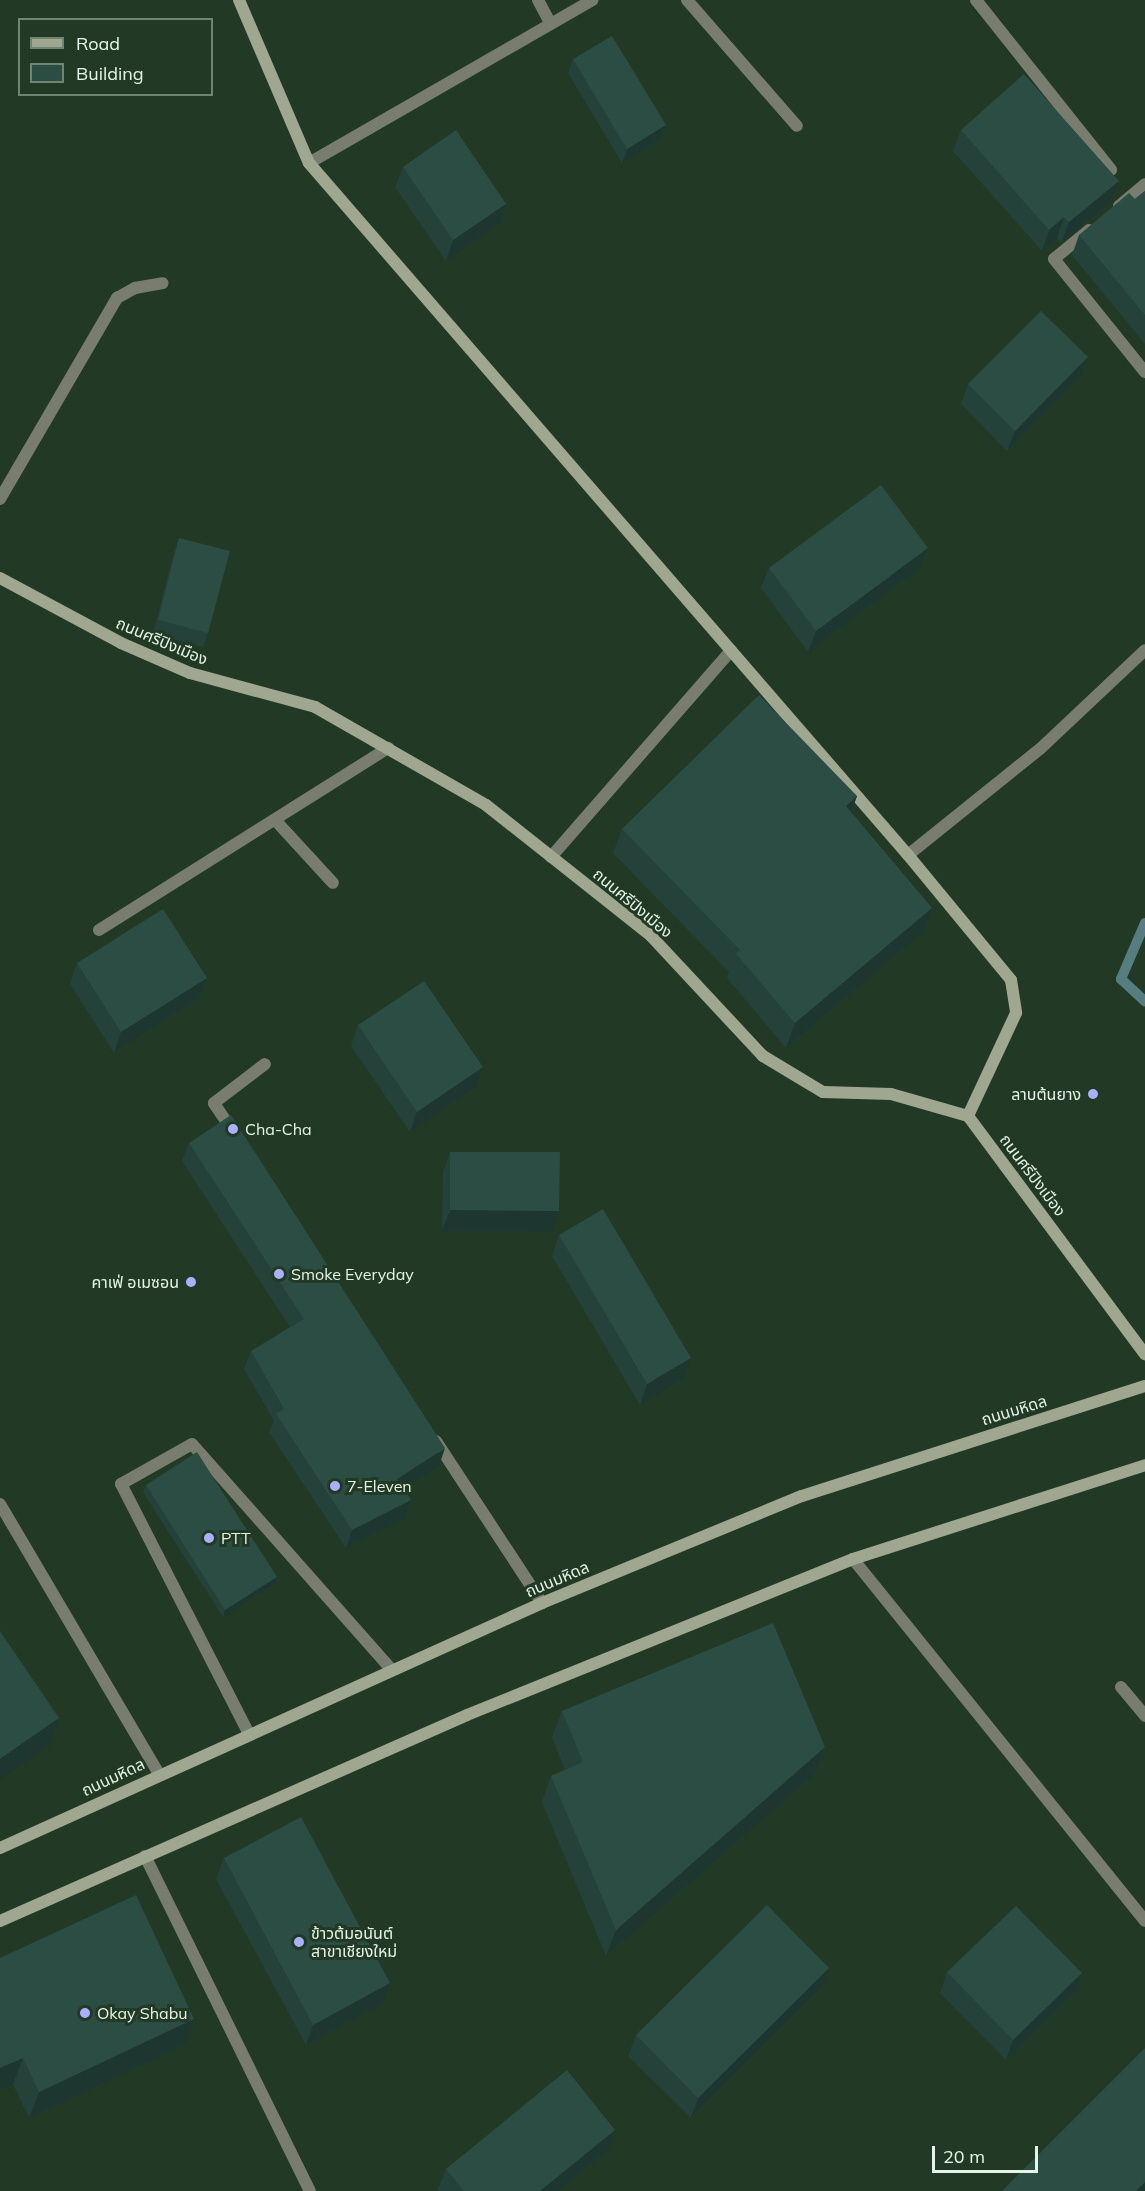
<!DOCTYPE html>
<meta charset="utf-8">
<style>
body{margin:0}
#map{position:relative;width:1145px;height:2191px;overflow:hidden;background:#223a25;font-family:Mulish,"Noto Sans Thai",sans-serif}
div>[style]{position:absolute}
.stream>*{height:10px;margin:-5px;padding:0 5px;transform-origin:5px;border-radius:5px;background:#567d7f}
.lane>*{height:12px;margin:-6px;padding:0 6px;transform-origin:6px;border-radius:6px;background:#797d6f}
.street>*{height:12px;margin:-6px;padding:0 6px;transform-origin:6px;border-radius:6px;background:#797d6f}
.secondary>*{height:12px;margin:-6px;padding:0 6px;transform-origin:6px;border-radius:6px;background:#a0a790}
.wall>*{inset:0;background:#25423a}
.shaded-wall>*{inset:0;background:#1e3630}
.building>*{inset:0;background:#2b4d44}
.dots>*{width:16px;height:16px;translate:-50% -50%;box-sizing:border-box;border:3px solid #223a25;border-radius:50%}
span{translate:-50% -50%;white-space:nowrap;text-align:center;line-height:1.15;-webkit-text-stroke:6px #223a25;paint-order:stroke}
.street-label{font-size:16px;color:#e5f4e6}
.poi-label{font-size:16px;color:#e5f4e6}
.right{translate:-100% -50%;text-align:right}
.left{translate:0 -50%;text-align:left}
.legend{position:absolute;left:18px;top:18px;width:195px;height:78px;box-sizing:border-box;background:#223a25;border:2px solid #708472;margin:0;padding:8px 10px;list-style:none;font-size:18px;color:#e5f4e6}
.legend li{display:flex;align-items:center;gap:12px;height:30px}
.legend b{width:30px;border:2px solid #708472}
.scale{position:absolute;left:932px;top:2146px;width:106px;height:27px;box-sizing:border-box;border:3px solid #e5f4e6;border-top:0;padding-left:8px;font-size:18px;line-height:21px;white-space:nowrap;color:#e5f4e6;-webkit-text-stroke:4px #223a25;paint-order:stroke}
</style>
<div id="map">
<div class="stream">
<i style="left:1145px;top:923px;width:61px;rotate:113.2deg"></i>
<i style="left:1121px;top:979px;width:33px;rotate:43deg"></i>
</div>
<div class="lane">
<i style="left:687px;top:0;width:167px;rotate:48.9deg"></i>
<i style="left:1119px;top:206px;width:34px;rotate:-40deg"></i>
<i style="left:1089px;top:230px;width:45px;rotate:140.4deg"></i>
<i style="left:1054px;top:259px;width:145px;rotate:51.2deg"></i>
<i style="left:234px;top:1133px;width:36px;rotate:-124deg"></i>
<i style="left:214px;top:1103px;width:64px;rotate:-37.4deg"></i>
<i style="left:436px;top:1441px;width:194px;rotate:56.8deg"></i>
<i style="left:0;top:1504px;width:313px;rotate:59.5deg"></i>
<i style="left:249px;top:1734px;width:281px;rotate:-117.1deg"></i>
<i style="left:121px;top:1484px;width:81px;rotate:-29.4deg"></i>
<i style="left:192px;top:1444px;width:302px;rotate:48.5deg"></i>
</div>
<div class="street">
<i style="left:538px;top:0;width:27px;rotate:62deg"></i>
<i style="left:976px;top:0;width:217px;rotate:51.5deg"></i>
<i style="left:309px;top:163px;width:327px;rotate:-29.9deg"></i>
<i style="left:0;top:499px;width:233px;rotate:-59.8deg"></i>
<i style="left:117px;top:298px;width:21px;rotate:-29deg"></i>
<i style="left:135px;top:288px;width:28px;rotate:-10deg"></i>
<i style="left:276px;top:821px;width:84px;rotate:47.4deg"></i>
<i style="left:908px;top:855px;width:169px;rotate:-38.8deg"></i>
<i style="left:1040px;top:749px;width:144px;rotate:-43.3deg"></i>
<i style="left:551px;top:857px;width:274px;rotate:-48.9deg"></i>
<i style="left:99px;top:930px;width:342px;rotate:-32.2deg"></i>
<i style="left:853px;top:1559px;width:465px;rotate:51.1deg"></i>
<i style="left:1121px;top:1687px;width:38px;rotate:50deg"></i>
<i style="left:145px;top:1856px;width:373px;rotate:63.8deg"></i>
</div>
<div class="secondary">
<i style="left:239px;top:0;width:177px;rotate:66.8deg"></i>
<i style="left:309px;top:163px;width:915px;rotate:49.12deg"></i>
<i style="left:908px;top:855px;width:162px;rotate:50.5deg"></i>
<i style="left:1011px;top:980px;width:33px;rotate:81deg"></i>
<i style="left:1016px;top:1013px;width:114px;rotate:115deg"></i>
<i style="left:0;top:578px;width:137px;rotate:28.2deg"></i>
<i style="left:121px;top:643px;width:75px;rotate:23.5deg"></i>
<i style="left:190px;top:673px;width:130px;rotate:15.2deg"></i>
<i style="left:315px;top:707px;width:197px;rotate:29.8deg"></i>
<i style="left:486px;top:805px;width:211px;rotate:38.4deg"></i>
<i style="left:651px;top:936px;width:164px;rotate:47deg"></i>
<i style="left:763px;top:1056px;width:70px;rotate:31deg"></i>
<i style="left:823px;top:1092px;width:68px;rotate:1.7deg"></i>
<i style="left:891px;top:1094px;width:80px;rotate:15.9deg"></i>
<i style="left:968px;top:1116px;width:297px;rotate:53.4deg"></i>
<i style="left:0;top:1848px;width:595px;rotate:-24.32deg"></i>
<i style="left:542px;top:1603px;width:281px;rotate:-22.4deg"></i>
<i style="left:802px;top:1496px;width:360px;rotate:-17.8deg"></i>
<i style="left:0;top:1921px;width:510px;rotate:-23.8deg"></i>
<i style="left:467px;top:1715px;width:416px;rotate:-22deg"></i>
<i style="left:853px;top:1559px;width:307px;rotate:-17.8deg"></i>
</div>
<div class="wall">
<i style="clip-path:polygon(573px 59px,666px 125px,660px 140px,622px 163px,568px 73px)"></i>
<i style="clip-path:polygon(961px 130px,1111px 201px,1061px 243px,1057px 238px,1042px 251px,953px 151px)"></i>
<i style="clip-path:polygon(403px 167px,499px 224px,446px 261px,395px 187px)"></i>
<i style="clip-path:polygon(1145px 191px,1145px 344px,1072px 255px,1079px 235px,1135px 199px)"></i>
<i style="clip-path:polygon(1080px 378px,1007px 451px,961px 404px,968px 384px)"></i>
<i style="clip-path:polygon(179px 538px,208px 633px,203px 647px,153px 634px,174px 552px)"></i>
<i style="clip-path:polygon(769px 568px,920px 568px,808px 652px,761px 588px)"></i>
<i style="clip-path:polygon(857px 796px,851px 812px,932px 908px,923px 932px,786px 1048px,727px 978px,729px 972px,613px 853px,622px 829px)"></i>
<i style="clip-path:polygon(77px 963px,207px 978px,199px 998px,114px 1053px,70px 984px)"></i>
<i style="clip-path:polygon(358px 1025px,475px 1088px,410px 1132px,351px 1046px)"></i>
<i style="clip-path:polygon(189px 1143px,439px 1466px,403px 1489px,411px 1500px,405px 1519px,346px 1548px,269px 1432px,274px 1421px,244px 1369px,251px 1351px,290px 1327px,182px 1161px)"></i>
<i style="clip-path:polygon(450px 1152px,559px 1211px,552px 1232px,442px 1231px,443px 1172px)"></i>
<i style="clip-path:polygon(559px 1235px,683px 1379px,640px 1405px,552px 1256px)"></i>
<i style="clip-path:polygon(146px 1485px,275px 1584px,223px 1617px,143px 1492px)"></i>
<i style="clip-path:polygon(562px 1711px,825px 1747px,815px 1774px,606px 1956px,542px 1802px,551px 1776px,565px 1770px,552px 1737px)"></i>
<i style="clip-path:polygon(224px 1858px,382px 2004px,306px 2045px,216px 1879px)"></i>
<i style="clip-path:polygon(0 1958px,185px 2045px,29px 2118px,13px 2084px)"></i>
<i style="clip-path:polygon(947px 1972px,1074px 1993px,1006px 2060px,940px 1993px)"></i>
<i style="clip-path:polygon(821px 1988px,691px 2118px,628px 2056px,636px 2035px)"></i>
<i style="clip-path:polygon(615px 2130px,608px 2150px,558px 2191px,439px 2191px,438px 2189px,446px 2169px)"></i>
</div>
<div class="shaded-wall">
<i style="clip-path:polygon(666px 125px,660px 140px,622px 163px,627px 149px)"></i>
<i style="clip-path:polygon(1119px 181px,1111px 201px,1061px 243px,1069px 222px)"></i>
<i style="clip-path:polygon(506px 204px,499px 224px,446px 261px,453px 240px)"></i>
<i style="clip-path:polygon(1064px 217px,1057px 238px,1042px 251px,1049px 230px)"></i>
<i style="clip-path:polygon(1088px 357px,1080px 378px,1007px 451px,1015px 431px)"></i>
<i style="clip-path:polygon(928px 548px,920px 568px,808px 652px,816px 631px)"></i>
<i style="clip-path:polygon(857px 796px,848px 820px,846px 806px)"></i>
<i style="clip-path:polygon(932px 908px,923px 932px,786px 1048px,795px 1023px)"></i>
<i style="clip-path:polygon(207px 978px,199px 998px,114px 1053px,121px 1032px)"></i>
<i style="clip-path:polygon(483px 1067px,475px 1088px,410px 1132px,417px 1112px)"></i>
<i style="clip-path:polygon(450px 1210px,559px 1211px,552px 1232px,442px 1231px)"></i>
<i style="clip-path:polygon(691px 1358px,683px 1379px,640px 1405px,647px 1384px)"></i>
<i style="clip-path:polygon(445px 1448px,439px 1466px,390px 1498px,397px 1479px)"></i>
<i style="clip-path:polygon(411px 1500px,405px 1519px,346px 1548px,352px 1530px)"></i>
<i style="clip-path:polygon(277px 1577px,275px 1584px,223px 1617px,225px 1610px)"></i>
<i style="clip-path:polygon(59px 1718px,50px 1745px,0 1779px,0 1759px)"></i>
<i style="clip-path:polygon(825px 1747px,815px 1774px,606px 1956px,616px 1930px)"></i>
<i style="clip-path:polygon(829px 1968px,821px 1988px,691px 2118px,698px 2098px)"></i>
<i style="clip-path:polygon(1082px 1973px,1074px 1993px,1006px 2060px,1013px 2040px)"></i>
<i style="clip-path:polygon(390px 1983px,382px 2004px,306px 2045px,313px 2025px)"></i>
<i style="clip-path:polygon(194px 2019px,185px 2045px,29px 2118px,39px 2092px)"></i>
<i style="clip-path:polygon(23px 2058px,13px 2084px,0 2090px,0 2068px)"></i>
<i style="clip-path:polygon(615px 2130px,608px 2150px,558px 2191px,540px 2191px)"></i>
<i style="clip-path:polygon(1145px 2182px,1145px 2191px,1136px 2191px)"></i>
</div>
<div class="building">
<i style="clip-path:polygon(612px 36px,666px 125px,627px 149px,573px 59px)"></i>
<i style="clip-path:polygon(1024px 74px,1119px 181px,1069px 222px,1064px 217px,1049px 230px,961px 130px)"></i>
<i style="clip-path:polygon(456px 130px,506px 204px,453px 240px,403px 167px)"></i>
<i style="clip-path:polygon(1145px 191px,1145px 315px,1079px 235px,1129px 193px,1135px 199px)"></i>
<i style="clip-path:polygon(1041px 311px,1088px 357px,1015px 431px,968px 384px)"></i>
<i style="clip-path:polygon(881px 485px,928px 548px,816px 631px,769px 568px)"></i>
<i style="clip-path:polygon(179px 538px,230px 551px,208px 633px,158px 620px)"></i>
<i style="clip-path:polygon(759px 695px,857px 796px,846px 806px,932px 908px,795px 1023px,736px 954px,740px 950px,622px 829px)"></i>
<i style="clip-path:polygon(163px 909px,207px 978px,121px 1032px,77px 963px)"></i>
<i style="clip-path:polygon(424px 981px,483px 1067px,417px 1112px,358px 1025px)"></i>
<i style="clip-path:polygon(231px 1115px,445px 1448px,397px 1479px,411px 1500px,352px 1530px,276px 1414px,284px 1409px,251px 1351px,304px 1319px,189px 1143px)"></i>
<i style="clip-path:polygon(450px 1152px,560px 1152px,559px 1211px,450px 1210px)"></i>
<i style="clip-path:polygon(603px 1209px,691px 1358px,647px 1384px,559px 1235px)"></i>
<i style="clip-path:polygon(197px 1452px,277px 1577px,225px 1610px,146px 1485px)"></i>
<i style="clip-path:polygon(773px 1623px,825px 1747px,616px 1930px,551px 1776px,583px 1762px,562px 1711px)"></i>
<i style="clip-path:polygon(0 1631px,59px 1718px,0 1759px)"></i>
<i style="clip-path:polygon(301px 1817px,390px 1983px,313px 2025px,224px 1858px)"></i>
<i style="clip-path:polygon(136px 1895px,194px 2019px,39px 2092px,23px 2058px,0 2068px,0 1958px)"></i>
<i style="clip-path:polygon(767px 1905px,829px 1968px,698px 2098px,636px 2035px)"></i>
<i style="clip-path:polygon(1016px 1906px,1082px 1973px,1013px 2040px,947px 1972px)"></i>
<i style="clip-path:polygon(1145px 2048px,1145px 2182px,1136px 2191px,1002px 2191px)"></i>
<i style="clip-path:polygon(567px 2070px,615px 2130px,540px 2191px,464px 2191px,446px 2169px)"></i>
</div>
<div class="dots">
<i style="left:1093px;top:1094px;background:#aab0fb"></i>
<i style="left:233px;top:1129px;background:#aab0fb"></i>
<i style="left:279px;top:1274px;background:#aab0fb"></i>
<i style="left:191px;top:1282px;background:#aab0fb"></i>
<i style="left:335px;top:1486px;background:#aab0fb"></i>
<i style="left:209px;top:1538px;background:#aab0fb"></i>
<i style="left:299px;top:1942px;background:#aab0fb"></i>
<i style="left:85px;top:2013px;background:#aab0fb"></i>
</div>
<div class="street-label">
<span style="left:162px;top:641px;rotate:23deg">ถนนศรีปิงเมือง</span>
<span style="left:633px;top:903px;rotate:40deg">ถนนศรีปิงเมือง</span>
<span style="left:1033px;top:1175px;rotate:53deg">ถนนศรีปิงเมือง</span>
<span style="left:1014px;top:1410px;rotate:-17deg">ถนนมหิดล</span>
<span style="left:557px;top:1579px;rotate:-23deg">ถนนมหิดล</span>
<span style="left:113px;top:1777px;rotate:-25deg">ถนนมหิดล</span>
</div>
<div class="poi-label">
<span class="right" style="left:1081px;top:1094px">ลาบต้นยาง</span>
<span class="left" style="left:245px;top:1129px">Cha-Cha</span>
<span class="left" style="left:291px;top:1274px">Smoke Everyday</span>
<span class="right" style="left:179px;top:1282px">คาเฟ่ อเมซอน</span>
<span class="left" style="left:347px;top:1486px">7-Eleven</span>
<span class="left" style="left:221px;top:1538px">PTT</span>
<span class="left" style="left:311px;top:1942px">ข้าวต้มอนันต์<br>สาขาเชียงใหม่</span>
<span class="left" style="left:97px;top:2013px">Okay Shabu</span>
</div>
<ul class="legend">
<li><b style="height:8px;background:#a0a790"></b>Road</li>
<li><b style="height:16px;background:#2b4d44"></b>Building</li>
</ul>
<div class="scale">20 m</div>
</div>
